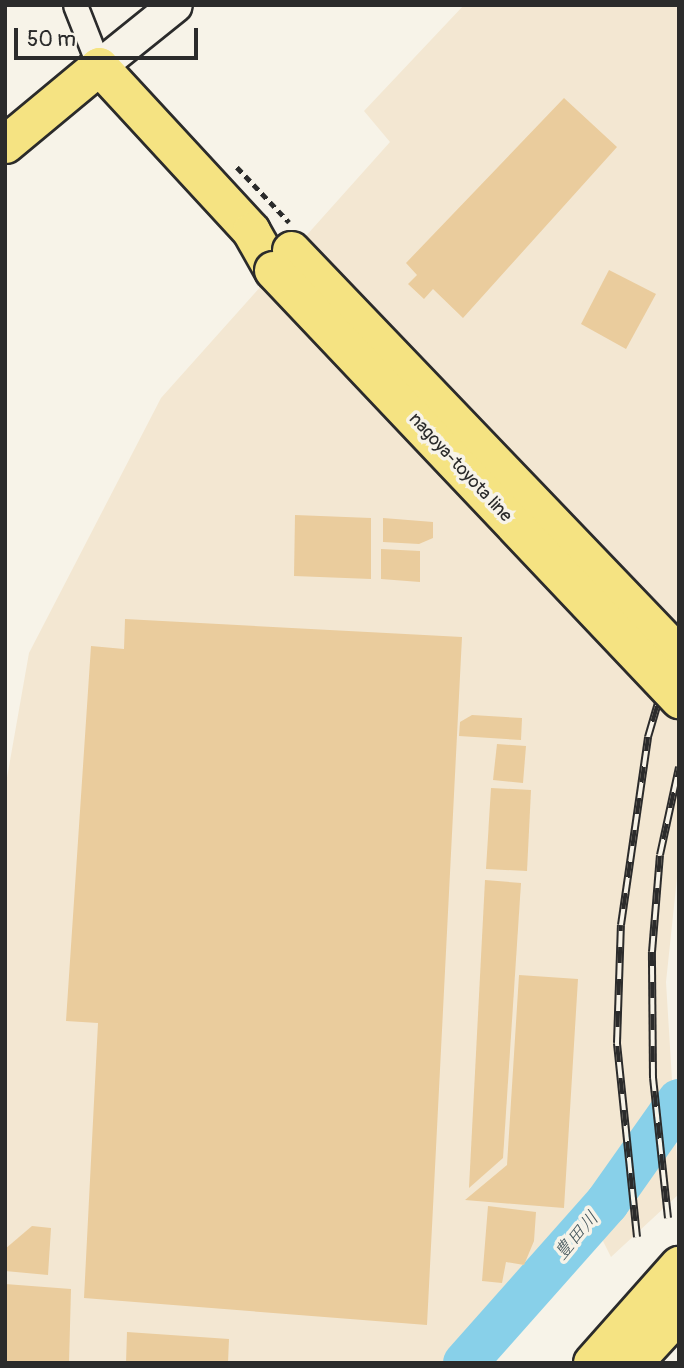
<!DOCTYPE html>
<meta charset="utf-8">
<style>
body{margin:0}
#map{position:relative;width:684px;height:1368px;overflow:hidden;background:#f7f3e8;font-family:Pangolin,"Klee One",sans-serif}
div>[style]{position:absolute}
.built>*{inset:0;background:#f3e7d2}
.river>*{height:44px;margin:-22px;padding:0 22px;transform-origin:22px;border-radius:22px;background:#88d0e9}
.building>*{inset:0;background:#eacc9d}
.path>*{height:4.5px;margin-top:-2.25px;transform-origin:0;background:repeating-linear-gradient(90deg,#2b2b2b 0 7px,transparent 0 12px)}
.roads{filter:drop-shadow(2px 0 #2b2b2b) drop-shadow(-2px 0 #2b2b2b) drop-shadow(0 2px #2b2b2b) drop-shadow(0 -2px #2b2b2b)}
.minor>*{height:23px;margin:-11.5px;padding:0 11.5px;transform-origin:11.5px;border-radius:11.5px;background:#f7f3e8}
.secondary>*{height:33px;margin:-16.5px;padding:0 16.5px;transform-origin:16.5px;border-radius:16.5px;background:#f7f3e8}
.primary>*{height:37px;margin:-18.5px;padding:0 18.5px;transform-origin:18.5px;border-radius:18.5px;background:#f5e382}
.trunk>*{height:38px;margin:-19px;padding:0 19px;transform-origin:19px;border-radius:19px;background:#f5e382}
.rail>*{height:8px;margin-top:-4px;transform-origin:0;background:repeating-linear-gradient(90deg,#f7f3e8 0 16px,#2b2b2b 0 32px);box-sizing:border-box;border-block:2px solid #2b2b2b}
.bridges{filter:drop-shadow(2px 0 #2b2b2b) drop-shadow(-2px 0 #2b2b2b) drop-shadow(0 2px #2b2b2b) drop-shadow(0 -2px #2b2b2b)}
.primary-bridge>*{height:37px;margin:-18.5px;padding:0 18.5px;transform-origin:18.5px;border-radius:18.5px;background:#f5e382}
span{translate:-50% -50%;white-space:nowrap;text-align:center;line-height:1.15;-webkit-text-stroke:7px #f7f3e8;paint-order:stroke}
.street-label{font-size:18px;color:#2b2b2b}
.water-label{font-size:19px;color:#42545a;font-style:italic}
.frame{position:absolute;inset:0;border:7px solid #2b2b2b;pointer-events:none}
.scale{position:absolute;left:14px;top:28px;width:184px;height:32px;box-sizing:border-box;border:4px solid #2b2b2b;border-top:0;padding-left:9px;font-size:21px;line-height:24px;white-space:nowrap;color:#2b2b2b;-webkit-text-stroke:5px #f7f3e8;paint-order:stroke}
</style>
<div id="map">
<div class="built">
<i style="clip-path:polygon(464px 5px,679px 5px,679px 859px,666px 982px,679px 1194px,611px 1257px,590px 1215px,452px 1363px,5px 1363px,5px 789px,29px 653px,161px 398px,390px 142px,364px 111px)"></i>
</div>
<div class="river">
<i style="left:465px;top:1363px;width:214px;rotate:-48.4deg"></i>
<i style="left:607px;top:1203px;width:125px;rotate:-54.8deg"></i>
</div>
<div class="building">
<i style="clip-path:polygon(564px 98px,617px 147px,463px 318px,433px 289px,424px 299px,408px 284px,417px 275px,406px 263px)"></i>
<i style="clip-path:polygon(609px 270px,656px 294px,626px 349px,581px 324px)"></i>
<i style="clip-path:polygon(295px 515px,371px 518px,371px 579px,294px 576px)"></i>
<i style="clip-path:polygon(383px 518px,433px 522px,433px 538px,419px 544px,383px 542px)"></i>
<i style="clip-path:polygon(381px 549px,420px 551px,420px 582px,381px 579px)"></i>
<i style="clip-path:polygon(125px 619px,462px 637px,427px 1325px,84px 1298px,98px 1023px,66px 1021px,91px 646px,124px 649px)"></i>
<i style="clip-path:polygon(472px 715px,522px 718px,521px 740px,459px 736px,460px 722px)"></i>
<i style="clip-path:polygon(497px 744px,526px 746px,523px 783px,493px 780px)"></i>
<i style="clip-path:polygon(491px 788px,531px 790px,527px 871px,486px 869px)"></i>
<i style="clip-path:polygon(485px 880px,521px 883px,503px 1158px,469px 1188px)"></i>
<i style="clip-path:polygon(519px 975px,578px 979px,564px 1208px,465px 1200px,507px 1165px)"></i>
<i style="clip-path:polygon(488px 1206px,536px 1212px,534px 1241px,524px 1265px,506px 1262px,502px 1283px,482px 1281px)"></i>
<i style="clip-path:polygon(32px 1226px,51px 1228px,48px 1275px,5px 1271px,5px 1249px)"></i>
<i style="clip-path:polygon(5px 1284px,71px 1289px,69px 1363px,5px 1363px)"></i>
<i style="clip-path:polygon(127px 1332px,229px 1339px,228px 1363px,126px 1363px)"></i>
</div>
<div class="path">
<i style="left:237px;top:167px;width:76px;rotate:46.6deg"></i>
</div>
<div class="roads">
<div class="minor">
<i style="left:75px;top:5px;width:66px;rotate:68.5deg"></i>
</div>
<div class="secondary">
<i style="left:99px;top:66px;width:97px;rotate:-38.8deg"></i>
</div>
<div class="primary">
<i style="left:5px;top:144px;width:122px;rotate:-39.7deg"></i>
<i style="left:99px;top:66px;width:224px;rotate:47.3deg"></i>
<i style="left:251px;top:231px;width:45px;rotate:60.6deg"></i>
</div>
<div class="trunk">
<i style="left:593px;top:1363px;width:130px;rotate:-48.4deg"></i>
<i style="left:633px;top:1363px;width:68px;rotate:-47.4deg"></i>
</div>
</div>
<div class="rail">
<i style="left:668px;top:1218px;width:141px;rotate:-96.1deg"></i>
<i style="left:653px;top:1078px;width:126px;rotate:-90.5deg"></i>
<i style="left:652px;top:952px;width:97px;rotate:-85.3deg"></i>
<i style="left:660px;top:855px;width:90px;rotate:-77.8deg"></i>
<i style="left:637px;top:1237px;width:195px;rotate:-95.9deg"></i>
<i style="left:617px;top:1043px;width:118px;rotate:-88.1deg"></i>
<i style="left:621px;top:925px;width:190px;rotate:-81.8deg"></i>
<i style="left:648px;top:737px;width:110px;rotate:-73.7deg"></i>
</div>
<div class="bridges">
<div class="primary-bridge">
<i style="left:291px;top:250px;width:561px;rotate:46.23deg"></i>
<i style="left:273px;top:270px;width:591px;rotate:46.58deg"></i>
</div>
</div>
<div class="street-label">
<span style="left:460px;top:468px;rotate:47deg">nagoya-toyota line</span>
</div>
<div class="water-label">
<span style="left:577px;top:1236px;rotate:-49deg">豊田川</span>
</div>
<div class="frame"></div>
<div class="scale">50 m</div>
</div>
